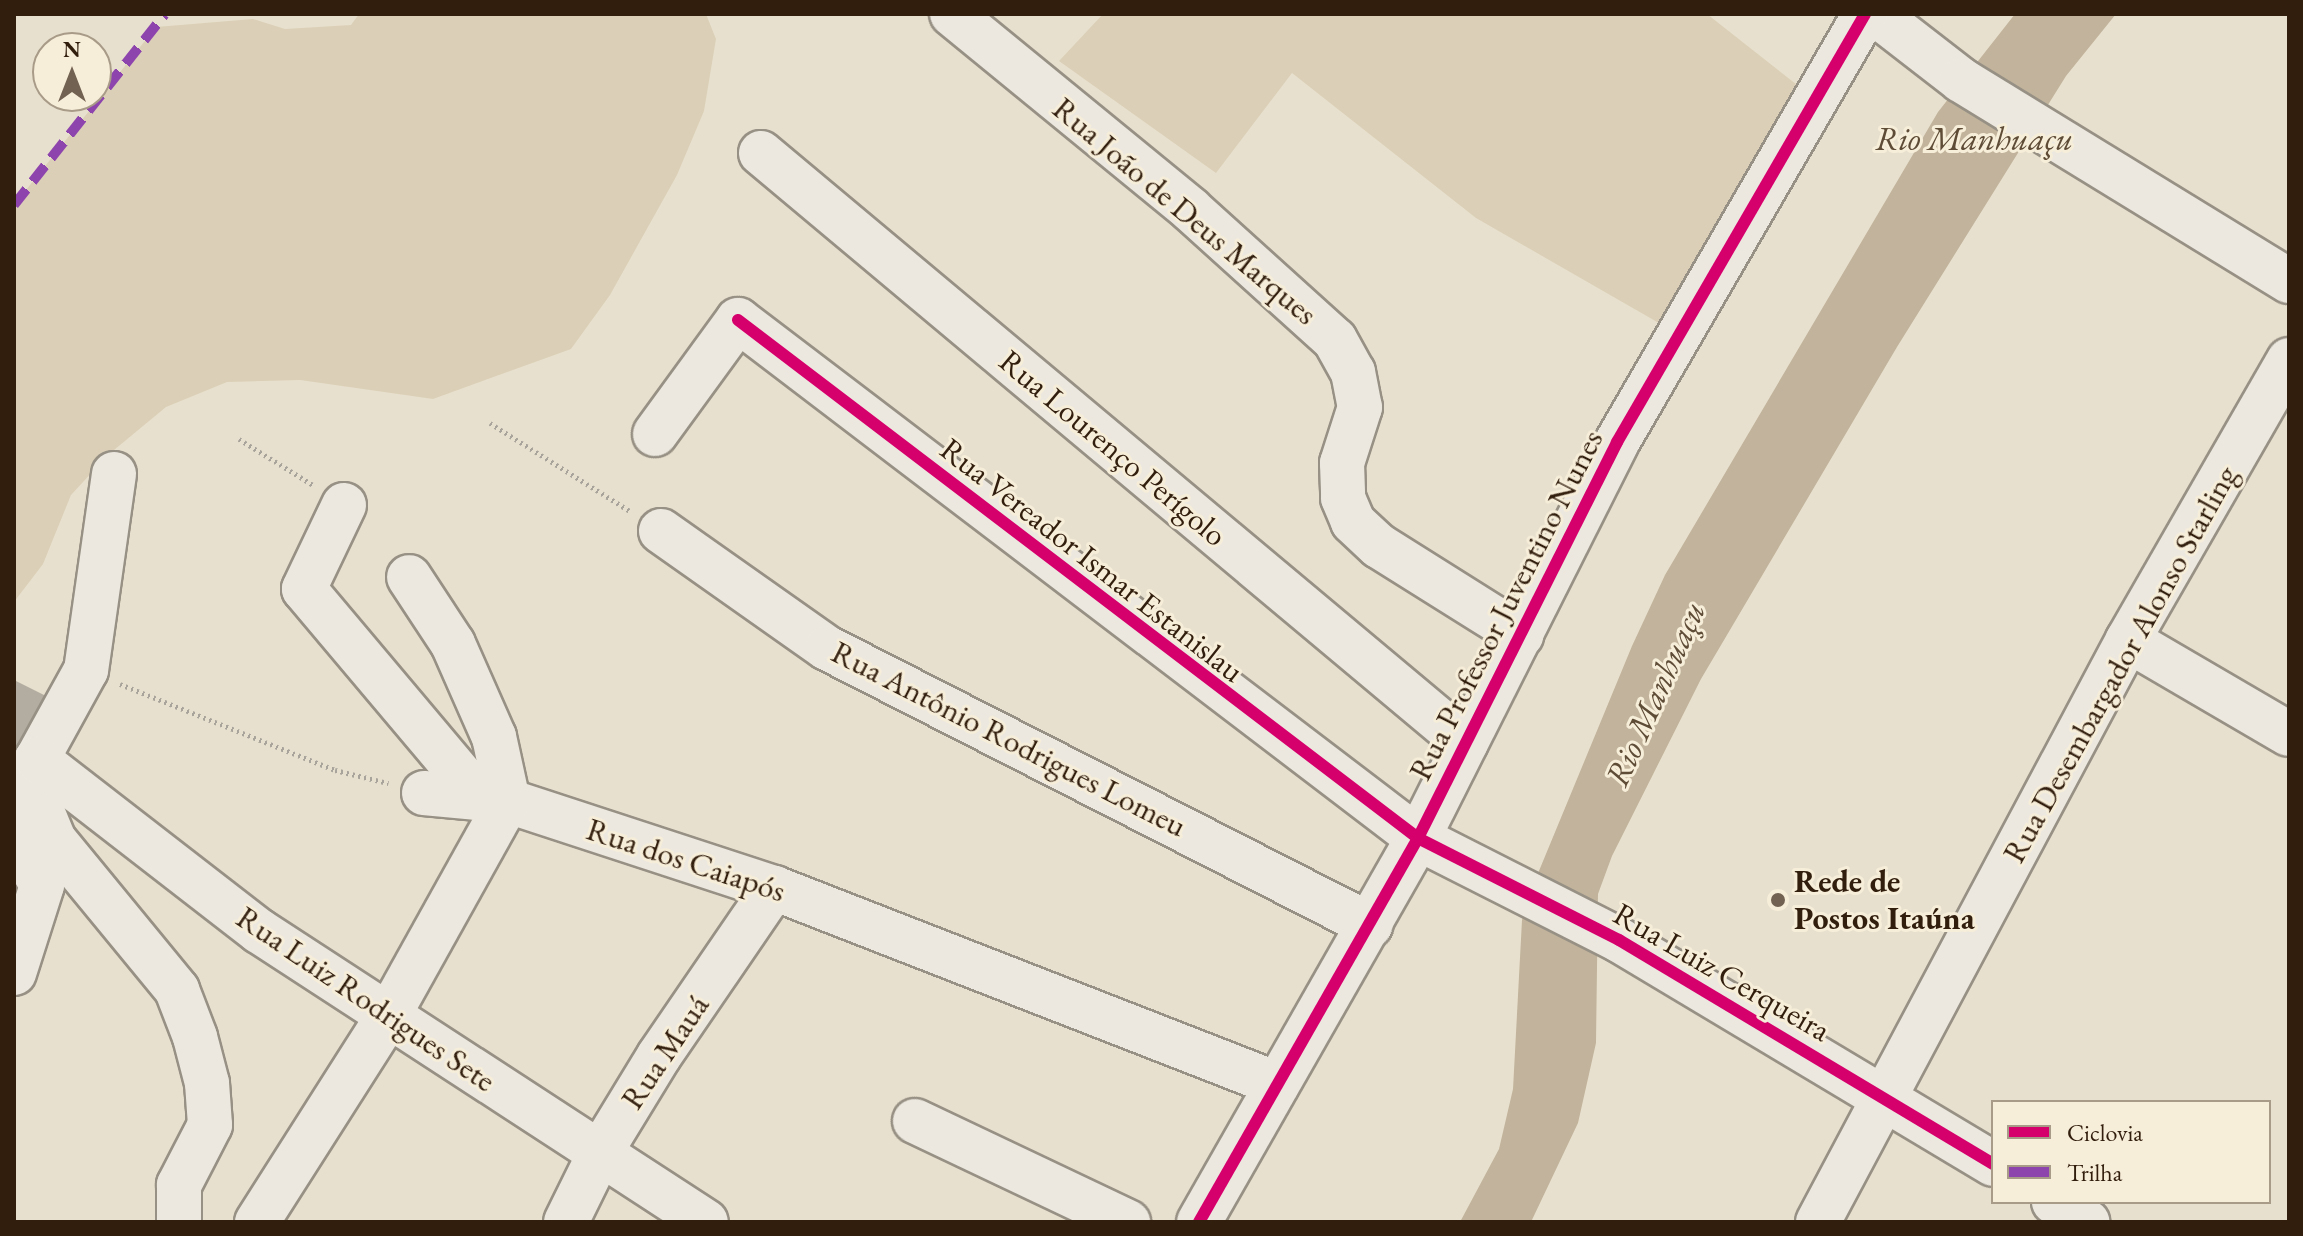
<!DOCTYPE html>
<meta charset="utf-8">
<style>
body{margin:0}
#map{position:relative;width:2303px;height:1236px;overflow:hidden;background:#e8e0ce;font-family:"EB Garamond",serif}
div>[style]{position:absolute}
.green>*{inset:0;background:#dbd0b7}
.water>*{inset:0;background:#c2b49c}
.building>*{inset:0;background:#b3aca0}
.path>*{height:5px;margin-top:-2.5px;transform-origin:0;background:repeating-linear-gradient(90deg,#a8a49b 0 2px,transparent 0 6px)}
.roads{filter:drop-shadow(2px 0 #979084) drop-shadow(-2px 0 #979084) drop-shadow(0 2px #979084) drop-shadow(0 -2px #979084)}
.minor>*{height:44px;margin:-22px;padding:0 22px;transform-origin:22px;border-radius:22px;background:#ece8e0}
.quiet>*{height:10px;margin-top:-5px;transform-origin:0;background:repeating-linear-gradient(90deg,#8e44ad 0 20px,transparent 0 30px)}
.cycleway>*{height:12px;margin:-6px;padding:0 6px;transform-origin:6px;border-radius:6px;background:#d6006c}
.dots>*{width:22px;height:22px;translate:-50% -50%;box-sizing:border-box;border:4px solid #f7eed9;border-radius:50%}
span{translate:-50% -50%;white-space:nowrap;text-align:center;line-height:1.15;-webkit-text-stroke:6px #f7eed9;paint-order:stroke}
.street-label{font-size:32px;color:#321e0d}
.poi-label{font-size:32px;color:#321e0d;font-weight:700}
.left{translate:0 -50%;text-align:left}
.water-label{font-size:34px;color:#5e4c37;font-style:italic}
.frame{position:absolute;inset:0;border:16px solid #321e0d;pointer-events:none}
.legend{position:absolute;left:1991px;top:1100px;width:280px;height:104px;box-sizing:border-box;background:#f7eed9;border:2px solid #a89b87;margin:0;padding:10px 14px;list-style:none;font-size:24px;color:#321e0d}
.legend li{display:flex;align-items:center;gap:16px;height:40px}
.legend b{width:40px;border:2px solid #a89b87}
.north{position:absolute;left:32px;top:32px;width:80px;height:80px;box-sizing:border-box;background:#f7eed9;border:2px solid #a89b87;border-radius:50%;rotate:0deg;font-size:22px;font-weight:700;line-height:32px;text-align:center;color:#321e0d}
.north::after{content:'';display:block;margin:auto;width:28px;height:36px;background:#726251;clip-path:polygon(50% 0,100% 100%,50% 72%,0 100%)}
</style>
<div id="map">
<div class="green">
<i style="clip-path:polygon(359px 14px,706px 14px,716px 39px,704px 111px,677px 175px,610px 295px,571px 349px,433px 399px,300px 380px,227px 382px,166px 407px,108px 455px,71px 495px,43px 564px,14px 602px,14px 205px,156px 27px,253px 19px,285px 29px,351px 25px)"></i>
<i style="clip-path:polygon(1103px 14px,1707px 14px,1815px 99px,1678px 334px,1476px 218px,1292px 73px,1216px 173px,1059px 61px)"></i>
</div>
<div class="water">
<i style="clip-path:polygon(2015px 14px,2116px 14px,2066px 76px,1897px 347px,1701px 679px,1612px 856px,1598px 894px,1596px 1043px,1578px 1123px,1531px 1222px,1460px 1222px,1499px 1149px,1513px 1089px,1522px 920px,1529px 895px,1632px 646px,1665px 575px,1938px 112px)"></i>
</div>
<div class="building">
<i style="clip-path:polygon(14px 680px,64px 705px,14px 861px)"></i>
</div>
<div class="path">
<i style="left:490px;top:423px;width:165px;rotate:32.2deg"></i>
<i style="left:239px;top:439px;width:87px;rotate:31.9deg"></i>
<i style="left:120px;top:684px;width:232px;rotate:21.8deg"></i>
<i style="left:335px;top:770px;width:55px;rotate:13.8deg"></i>
</div>
<div class="roads">
<div class="minor">
<i style="left:952px;top:14px;width:308px;rotate:39.3deg"></i>
<i style="left:1190px;top:209px;width:195px;rotate:42.1deg"></i>
<i style="left:1335px;top:340px;width:37px;rotate:61deg"></i>
<i style="left:1353px;top:372px;width:36px;rotate:79deg"></i>
<i style="left:1360px;top:407px;width:59px;rotate:107.8deg"></i>
<i style="left:1342px;top:463px;width:35px;rotate:88deg"></i>
<i style="left:1343px;top:498px;width:26px;rotate:67deg"></i>
<i style="left:1353px;top:522px;width:35px;rotate:43deg"></i>
<i style="left:1379px;top:546px;width:168px;rotate:32.1deg"></i>
<i style="left:1876px;top:14px;width:108px;rotate:37.8deg"></i>
<i style="left:1961px;top:80px;width:385px;rotate:31.5deg"></i>
<i style="left:761px;top:153px;width:919px;rotate:39.93deg"></i>
<i style="left:655px;top:434px;width:141px;rotate:-53.9deg"></i>
<i style="left:738px;top:320px;width:855px;rotate:37.3deg"></i>
<i style="left:1418px;top:838px;width:225px;rotate:26.9deg"></i>
<i style="left:1619px;top:940px;width:436px;rotate:30.9deg"></i>
<i style="left:114px;top:474px;width:198px;rotate:98.1deg"></i>
<i style="left:86px;top:670px;width:102px;rotate:118.8deg"></i>
<i style="left:37px;top:759px;width:30px;rotate:98deg"></i>
<i style="left:33px;top:789px;width:55px;rotate:67.6deg"></i>
<i style="left:54px;top:840px;width:194px;rotate:50.6deg"></i>
<i style="left:177px;top:990px;width:50px;rotate:69deg"></i>
<i style="left:195px;top:1037px;width:48px;rotate:75.4deg"></i>
<i style="left:207px;top:1083px;width:42px;rotate:85.9deg"></i>
<i style="left:210px;top:1125px;width:68px;rotate:117.3deg"></i>
<i style="left:179px;top:1185px;width:37px;rotate:90deg"></i>
<i style="left:344px;top:505px;width:93px;rotate:115.5deg"></i>
<i style="left:304px;top:589px;width:275px;rotate:49.9deg"></i>
<i style="left:661px;top:531px;width:203px;rotate:35.2deg"></i>
<i style="left:827px;top:648px;width:610px;rotate:27.03deg"></i>
<i style="left:2128px;top:640px;width:186px;rotate:30.3deg"></i>
<i style="left:424px;top:793px;width:84px;rotate:5.4deg"></i>
<i style="left:508px;top:801px;width:280px;rotate:18.1deg"></i>
<i style="left:774px;top:888px;width:540px;rotate:21.29deg"></i>
<i style="left:14px;top:973px;width:92px;rotate:-72.3deg"></i>
<i style="left:42px;top:885px;width:42px;rotate:-120.3deg"></i>
<i style="left:21px;top:849px;width:58px;rotate:-93.9deg"></i>
<i style="left:17px;top:791px;width:38px;rotate:-58deg"></i>
<i style="left:37px;top:759px;width:281px;rotate:37.8deg"></i>
<i style="left:259px;top:931px;width:533px;rotate:33.06deg"></i>
<i style="left:915px;top:1121px;width:236px;rotate:25.4deg"></i>
<i style="left:2054px;top:1202px;width:39px;rotate:31deg"></i>
<i style="left:257px;top:1222px;width:242px;rotate:-57.5deg"></i>
<i style="left:387px;top:1018px;width:248px;rotate:-60.9deg"></i>
<i style="left:508px;top:801px;width:66px;rotate:-102.3deg"></i>
<i style="left:494px;top:737px;width:102px;rotate:-113.8deg"></i>
<i style="left:453px;top:644px;width:80px;rotate:-123.3deg"></i>
<i style="left:566px;top:1222px;width:79px;rotate:-63.8deg"></i>
<i style="left:601px;top:1151px;width:111px;rotate:-58.6deg"></i>
<i style="left:659px;top:1056px;width:204px;rotate:-55.6deg"></i>
<i style="left:1199px;top:1222px;width:442px;rotate:-60.3deg"></i>
<i style="left:1418px;top:838px;width:443px;rotate:-63.3deg"></i>
<i style="left:1617px;top:442px;width:495px;rotate:-59.9deg"></i>
<i style="left:1818px;top:1222px;width:659px;rotate:-61.96deg"></i>
<i style="left:2128px;top:640px;width:323px;rotate:-60.1deg"></i>
</div>
</div>
<div class="quiet">
<i style="left:14px;top:205px;width:243px;rotate:-51.7deg"></i>
</div>
<div class="cycleway">
<i style="left:738px;top:320px;width:855px;rotate:37.3deg"></i>
<i style="left:1418px;top:838px;width:225px;rotate:26.9deg"></i>
<i style="left:1619px;top:940px;width:436px;rotate:30.9deg"></i>
<i style="left:1199px;top:1222px;width:442px;rotate:-60.3deg"></i>
<i style="left:1418px;top:838px;width:443px;rotate:-63.3deg"></i>
<i style="left:1617px;top:442px;width:495px;rotate:-59.9deg"></i>
</div>
<div class="dots">
<i style="left:1778px;top:900px;background:#726251"></i>
</div>
<div class="street-label">
<span style="left:1185px;top:211px;rotate:40deg">Rua João de Deus Marques</span>
<span style="left:1113px;top:448px;rotate:40deg">Rua Lourenço Perígolo</span>
<span style="left:1092px;top:560px;rotate:38deg">Rua Vereador Ismar Estanislau</span>
<span style="left:1506px;top:605px;rotate:-63deg">Rua Professor Juventino Nunes</span>
<span style="left:2120px;top:664px;rotate:-61deg">Rua Desembargador Alonso Starling</span>
<span style="left:1009px;top:739px;rotate:27deg">Rua Antônio Rodrigues Lomeu</span>
<span style="left:686px;top:860px;rotate:18deg">Rua dos Caiapós</span>
<span style="left:1722px;top:972px;rotate:30deg">Rua Luiz Cerqueira</span>
<span style="left:366px;top:999px;rotate:34deg">Rua Luiz Rodrigues Sete</span>
<span style="left:665px;top:1052px;rotate:-56deg">Rua Mauá</span>
</div>
<div class="poi-label">
<span class="left" style="left:1794px;top:900px">Rede de<br>Postos Itaúna</span>
</div>
<div class="water-label">
<span style="left:1974px;top:139px">Rio Manhuaçu</span>
<span style="left:1655px;top:694px;rotate:-66deg">Rio Manhuaçu</span>
</div>
<div class="frame"></div>
<ul class="legend">
<li><b style="height:10px;background:#d6006c"></b>Ciclovia</li>
<li><b style="height:10px;background:#8e44ad"></b>Trilha</li>
</ul>
<div class="north">N</div>
</div>
